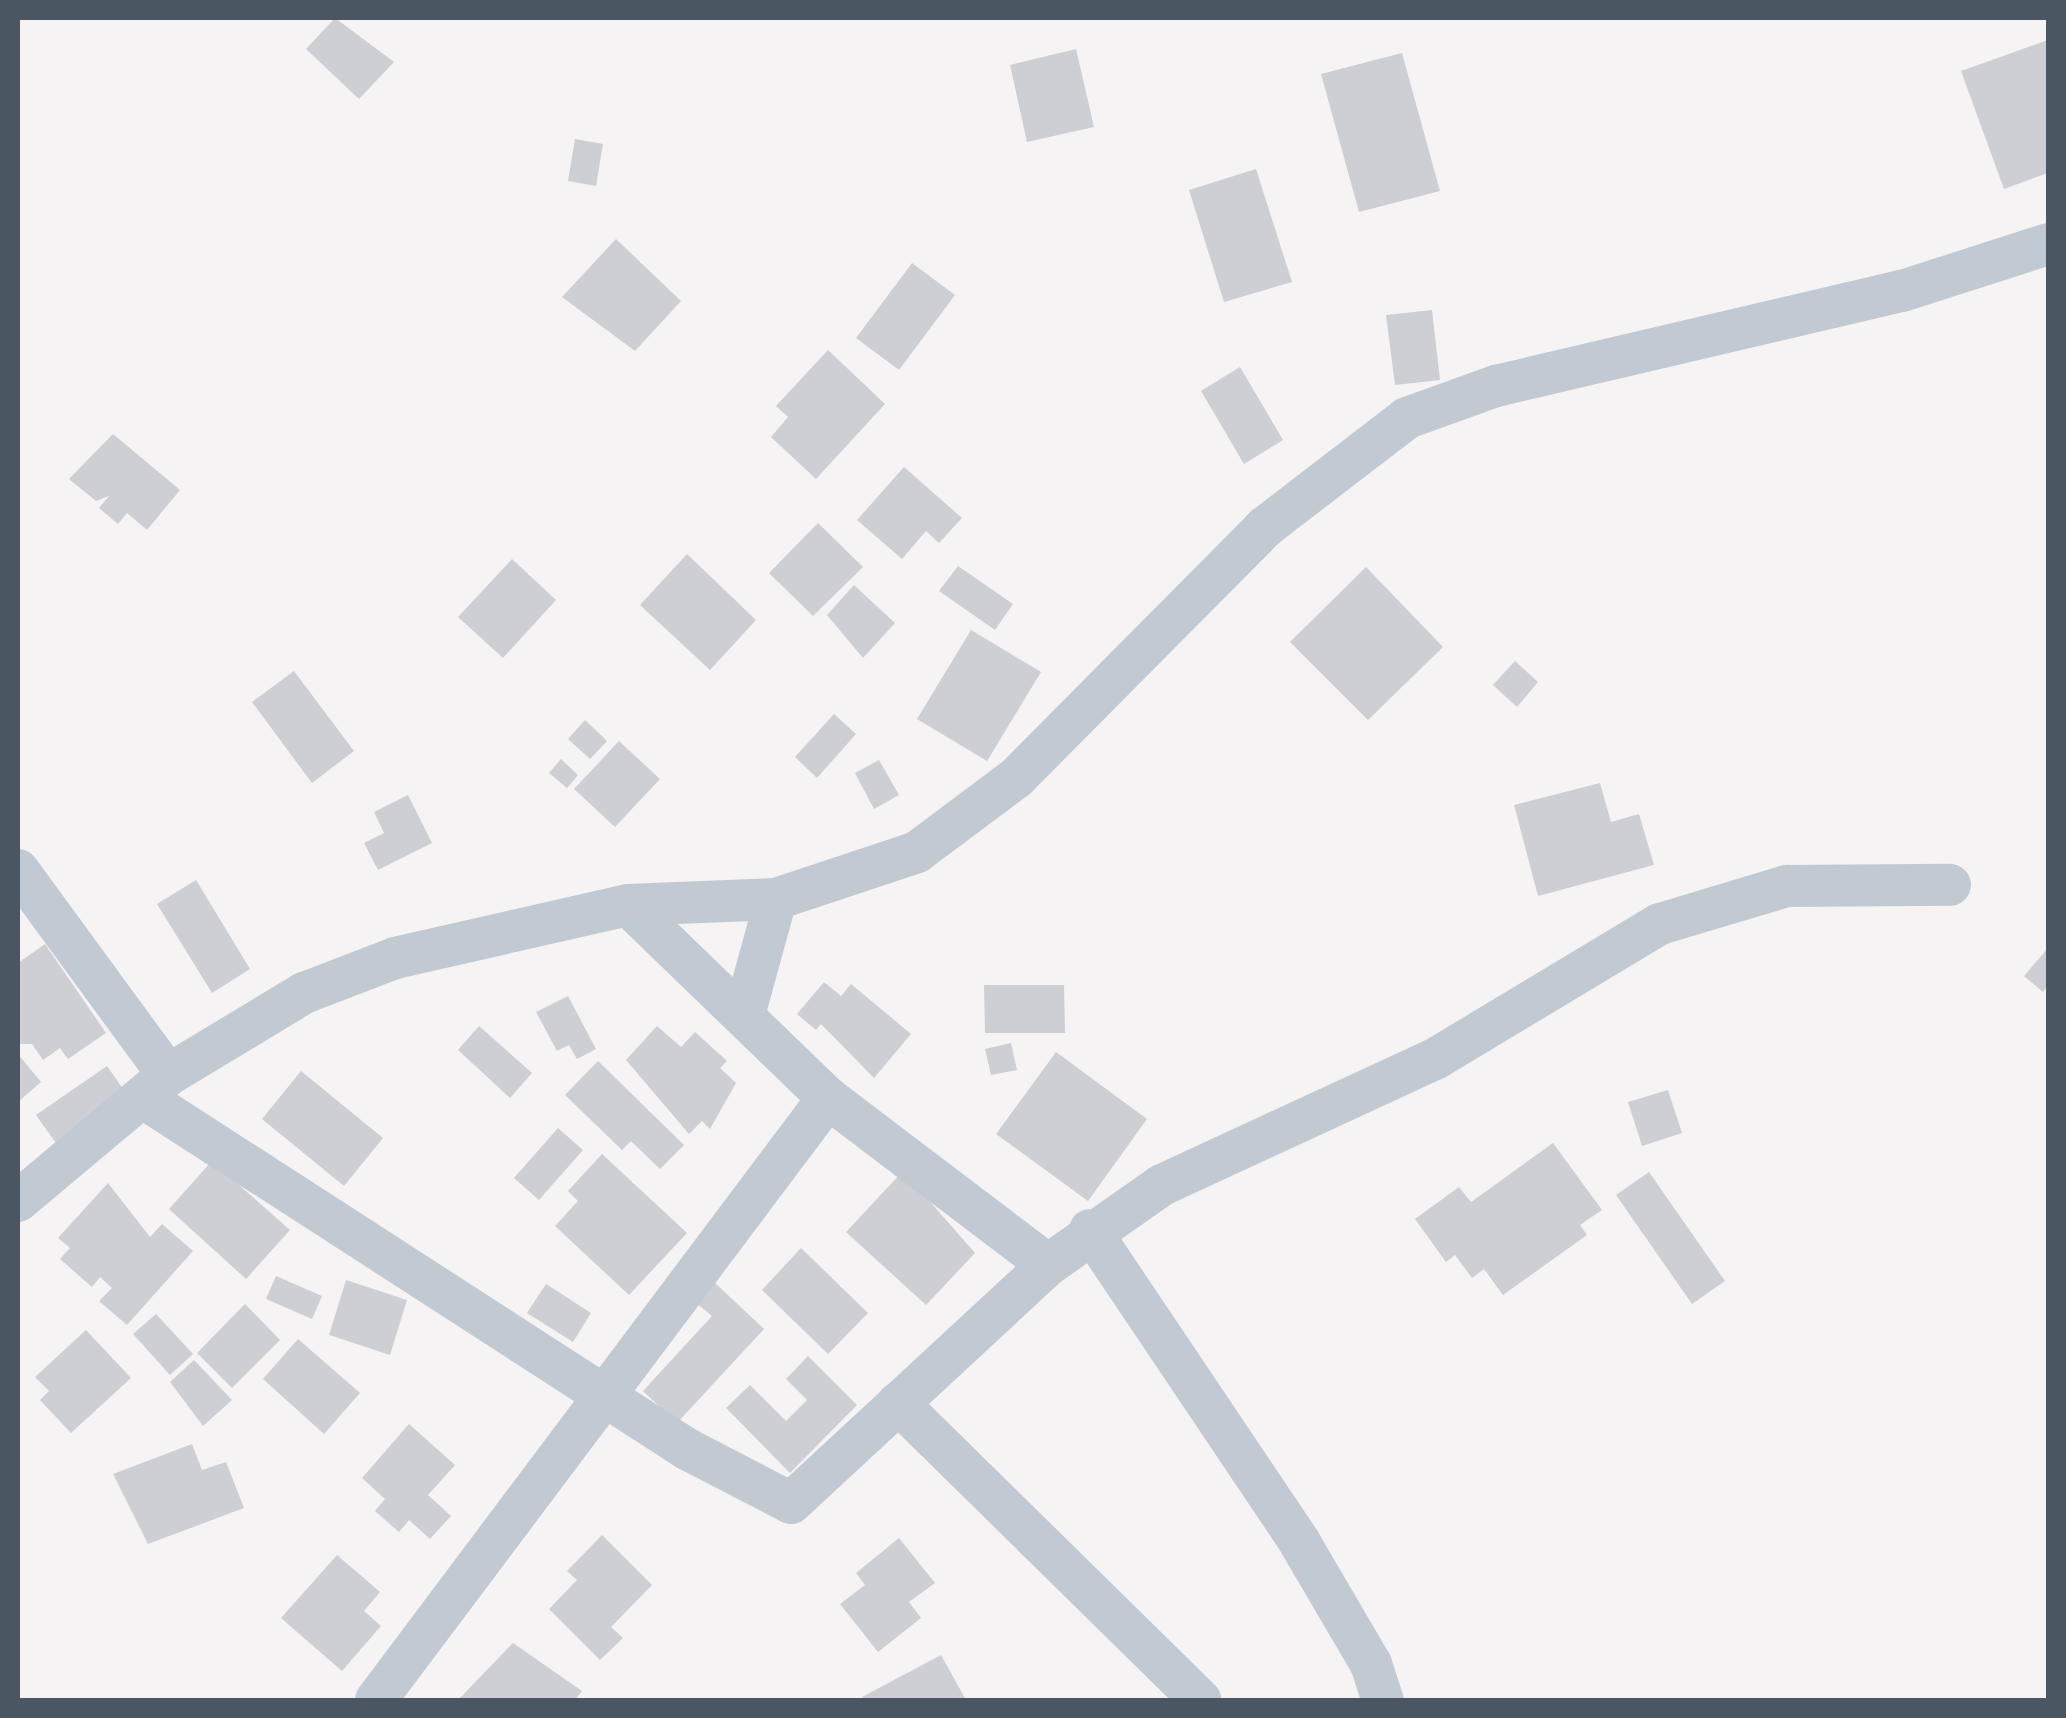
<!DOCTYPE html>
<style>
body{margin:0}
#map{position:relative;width:2066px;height:1718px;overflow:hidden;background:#f5f3f3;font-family:Arial,sans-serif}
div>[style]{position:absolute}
.building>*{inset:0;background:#cdcfd5}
.minor>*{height:42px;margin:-21px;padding:0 21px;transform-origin:21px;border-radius:21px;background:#c1cad2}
span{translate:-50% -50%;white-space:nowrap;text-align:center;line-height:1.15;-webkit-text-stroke:10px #fff;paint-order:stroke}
.frame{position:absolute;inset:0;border:20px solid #4a5661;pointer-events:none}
</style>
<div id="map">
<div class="building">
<i style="clip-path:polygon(335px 18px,394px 62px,359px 99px,306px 49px)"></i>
<i style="clip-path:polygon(2048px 40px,2048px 173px,2004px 189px,1961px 71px)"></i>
<i style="clip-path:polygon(1076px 49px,1094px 127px,1027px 142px,1010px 65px)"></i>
<i style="clip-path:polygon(1402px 53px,1440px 191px,1359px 212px,1321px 74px)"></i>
<i style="clip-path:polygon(575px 139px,603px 144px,596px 186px,568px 181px)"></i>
<i style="clip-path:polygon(1256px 169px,1292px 282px,1224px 302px,1189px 190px)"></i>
<i style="clip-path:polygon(616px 239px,681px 301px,635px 351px,562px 297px)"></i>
<i style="clip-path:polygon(912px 263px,955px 295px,899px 370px,856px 338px)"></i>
<i style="clip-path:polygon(1432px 310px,1440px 380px,1395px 385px,1386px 315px)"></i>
<i style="clip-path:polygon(828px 350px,885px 404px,816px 479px,771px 437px,788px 417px,776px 406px)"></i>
<i style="clip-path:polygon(1240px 367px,1283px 440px,1244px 464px,1201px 391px)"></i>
<i style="clip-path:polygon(113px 434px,180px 490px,147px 530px,127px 513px,118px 524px,99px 508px,109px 496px,96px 501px,69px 479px)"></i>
<i style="clip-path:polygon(904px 467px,962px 518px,939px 543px,926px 531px,902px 559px,857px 520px)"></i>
<i style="clip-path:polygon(818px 523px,863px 567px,813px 616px,769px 573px)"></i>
<i style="clip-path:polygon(687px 554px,756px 620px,710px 670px,640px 605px)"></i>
<i style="clip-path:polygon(512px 559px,556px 600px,503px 658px,458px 617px)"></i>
<i style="clip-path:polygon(958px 566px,1013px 604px,995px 630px,939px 591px)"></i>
<i style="clip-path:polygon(1366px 567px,1443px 647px,1368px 720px,1290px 642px)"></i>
<i style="clip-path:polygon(854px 585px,895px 623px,863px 658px,827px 615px)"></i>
<i style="clip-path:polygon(971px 630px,1041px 672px,987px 761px,917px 719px)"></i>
<i style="clip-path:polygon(1515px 661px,1538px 682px,1517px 707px,1493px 685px)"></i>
<i style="clip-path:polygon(294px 671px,354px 751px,312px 783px,252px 702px)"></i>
<i style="clip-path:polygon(834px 714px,856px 734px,817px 778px,795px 757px)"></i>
<i style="clip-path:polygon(585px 720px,607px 741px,590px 759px,568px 739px)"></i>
<i style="clip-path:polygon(619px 741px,660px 779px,615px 827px,574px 789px)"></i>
<i style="clip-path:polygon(561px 759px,578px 775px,567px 788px,549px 773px)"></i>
<i style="clip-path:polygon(879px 760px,899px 795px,874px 809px,855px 773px)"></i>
<i style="clip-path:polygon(1600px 783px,1611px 822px,1639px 814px,1654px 865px,1538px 896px,1514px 805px)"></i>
<i style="clip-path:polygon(408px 795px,432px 843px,378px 870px,364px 843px,384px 833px,374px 812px)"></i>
<i style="clip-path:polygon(196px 880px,250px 969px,212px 993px,157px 904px)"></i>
<i style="clip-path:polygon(45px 944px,106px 1033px,68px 1059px,60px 1048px,43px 1060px,32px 1044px,18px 1044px,18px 963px)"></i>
<i style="clip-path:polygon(2048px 948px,2048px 985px,2043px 992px,2024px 976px)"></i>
<i style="clip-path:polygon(824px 982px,841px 996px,851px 984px,911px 1034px,874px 1078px,821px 1024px,816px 1030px,797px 1014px)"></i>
<i style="clip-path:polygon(984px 985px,1064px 985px,1065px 1033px,985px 1033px)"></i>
<i style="clip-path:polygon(568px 996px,596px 1049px,577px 1059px,569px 1045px,557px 1051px,536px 1012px)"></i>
<i style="clip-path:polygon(479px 1026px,532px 1073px,510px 1098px,458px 1050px)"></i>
<i style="clip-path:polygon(657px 1026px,681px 1047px,695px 1032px,727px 1061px,720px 1068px,736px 1083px,710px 1129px,702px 1121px,689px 1134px,626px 1060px)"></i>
<i style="clip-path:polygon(1011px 1043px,1017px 1070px,991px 1075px,985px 1049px)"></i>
<i style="clip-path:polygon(1056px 1052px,1147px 1119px,1088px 1201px,996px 1134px)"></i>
<i style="clip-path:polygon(18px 1054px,41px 1082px,18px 1102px)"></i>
<i style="clip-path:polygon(598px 1061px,684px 1145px,660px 1169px,631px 1141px,622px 1150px,565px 1095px)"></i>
<i style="clip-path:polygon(107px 1066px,128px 1096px,58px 1146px,36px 1115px)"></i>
<i style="clip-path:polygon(301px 1071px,383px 1138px,344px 1186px,262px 1119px)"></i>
<i style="clip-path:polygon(1668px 1090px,1682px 1133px,1642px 1146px,1628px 1102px)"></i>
<i style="clip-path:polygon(558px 1128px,583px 1150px,539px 1200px,514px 1178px)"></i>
<i style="clip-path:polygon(1553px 1143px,1602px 1210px,1580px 1225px,1587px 1235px,1503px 1295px,1484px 1269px,1472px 1278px,1455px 1255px,1446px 1262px,1415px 1219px,1459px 1187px,1471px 1202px)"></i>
<i style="clip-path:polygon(602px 1154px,687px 1233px,629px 1295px,555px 1226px,578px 1201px,568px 1191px)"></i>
<i style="clip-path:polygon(212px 1161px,290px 1230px,246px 1279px,169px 1209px)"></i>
<i style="clip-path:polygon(903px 1171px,975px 1253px,926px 1305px,846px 1232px)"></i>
<i style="clip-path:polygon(1649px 1172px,1725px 1281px,1692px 1304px,1616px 1195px)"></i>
<i style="clip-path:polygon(108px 1183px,150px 1237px,162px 1224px,193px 1251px,127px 1325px,99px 1301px,112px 1288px,100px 1277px,92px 1287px,60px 1259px,70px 1248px,58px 1238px)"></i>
<i style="clip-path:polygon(801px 1248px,868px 1313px,828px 1354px,762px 1290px)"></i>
<i style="clip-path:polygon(276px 1276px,322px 1296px,312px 1319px,266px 1299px)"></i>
<i style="clip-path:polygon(346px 1280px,407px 1300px,390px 1355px,329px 1335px)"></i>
<i style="clip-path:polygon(713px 1281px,764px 1329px,677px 1423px,643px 1391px,712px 1316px,695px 1302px)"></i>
<i style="clip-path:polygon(546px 1284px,591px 1313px,573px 1342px,527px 1313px)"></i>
<i style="clip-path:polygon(245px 1304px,280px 1340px,232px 1388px,197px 1353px)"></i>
<i style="clip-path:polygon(156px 1314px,193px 1354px,170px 1375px,133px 1334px)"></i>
<i style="clip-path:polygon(86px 1330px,131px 1378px,71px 1433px,40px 1400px,49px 1391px,35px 1377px)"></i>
<i style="clip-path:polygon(298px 1339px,360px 1393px,324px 1434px,263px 1379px)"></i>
<i style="clip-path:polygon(808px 1356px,857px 1405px,790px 1473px,726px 1408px,750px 1385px,786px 1421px,807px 1400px,786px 1379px)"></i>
<i style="clip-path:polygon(194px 1360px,232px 1400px,203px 1426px,170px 1382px)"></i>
<i style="clip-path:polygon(409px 1424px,455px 1465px,428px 1495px,451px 1516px,430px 1539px,409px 1520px,399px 1532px,375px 1511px,385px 1499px,362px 1478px)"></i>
<i style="clip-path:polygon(192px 1444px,202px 1470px,226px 1462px,244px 1508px,148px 1544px,113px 1474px)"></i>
<i style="clip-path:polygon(602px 1535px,652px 1585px,611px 1627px,623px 1638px,600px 1660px,549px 1609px,577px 1580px,567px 1571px)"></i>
<i style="clip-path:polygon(899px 1538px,935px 1583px,909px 1602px,921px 1618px,878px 1652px,840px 1604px,865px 1585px,856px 1573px)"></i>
<i style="clip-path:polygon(337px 1555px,380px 1592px,364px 1611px,381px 1626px,342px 1671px,281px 1618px)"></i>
<i style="clip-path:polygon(513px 1643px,582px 1691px,575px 1700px,458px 1700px)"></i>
<i style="clip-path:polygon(941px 1655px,966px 1700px,864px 1700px,862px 1697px)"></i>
</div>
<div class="minor">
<i style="left:18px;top:870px;width:254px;rotate:53.8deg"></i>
<i style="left:628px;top:905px;width:278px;rotate:44deg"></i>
<i style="left:828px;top:1098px;width:276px;rotate:37.2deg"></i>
<i style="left:744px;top:1015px;width:120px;rotate:-74.6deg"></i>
<i style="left:142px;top:1097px;width:649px;rotate:32.86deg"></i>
<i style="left:687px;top:1449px;width:117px;rotate:27.4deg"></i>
<i style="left:791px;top:1503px;width:350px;rotate:-42.8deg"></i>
<i style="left:1048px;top:1265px;width:139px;rotate:-35.1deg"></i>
<i style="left:1162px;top:1185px;width:301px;rotate:-24.8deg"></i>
<i style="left:1435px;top:1059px;width:262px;rotate:-31deg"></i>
<i style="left:1660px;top:924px;width:133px;rotate:-16.7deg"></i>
<i style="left:1787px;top:886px;width:163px;rotate:-0.4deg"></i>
<i style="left:18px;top:1201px;width:196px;rotate:-40deg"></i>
<i style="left:168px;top:1075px;width:159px;rotate:-31.1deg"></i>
<i style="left:304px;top:993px;width:97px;rotate:-21deg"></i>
<i style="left:395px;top:958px;width:239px;rotate:-12.8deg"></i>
<i style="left:628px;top:905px;width:148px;rotate:-2.3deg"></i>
<i style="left:776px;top:899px;width:149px;rotate:-18.4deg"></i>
<i style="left:917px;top:852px;width:124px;rotate:-36.8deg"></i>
<i style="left:1016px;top:778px;width:354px;rotate:-45.2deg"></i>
<i style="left:1265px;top:527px;width:179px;rotate:-37.5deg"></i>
<i style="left:1407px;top:418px;width:95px;rotate:-19.8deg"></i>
<i style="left:1496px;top:386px;width:417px;rotate:-13.2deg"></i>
<i style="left:1902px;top:291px;width:153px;rotate:-17.8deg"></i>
<i style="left:1090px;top:1230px;width:377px;rotate:56.1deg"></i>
<i style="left:1300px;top:1543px;width:140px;rotate:59.6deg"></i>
<i style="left:1371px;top:1664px;width:38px;rotate:72deg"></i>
<i style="left:898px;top:1403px;width:424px;rotate:44.5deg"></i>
<i style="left:376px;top:1700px;width:753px;rotate:-53.1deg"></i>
</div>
<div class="frame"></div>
</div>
